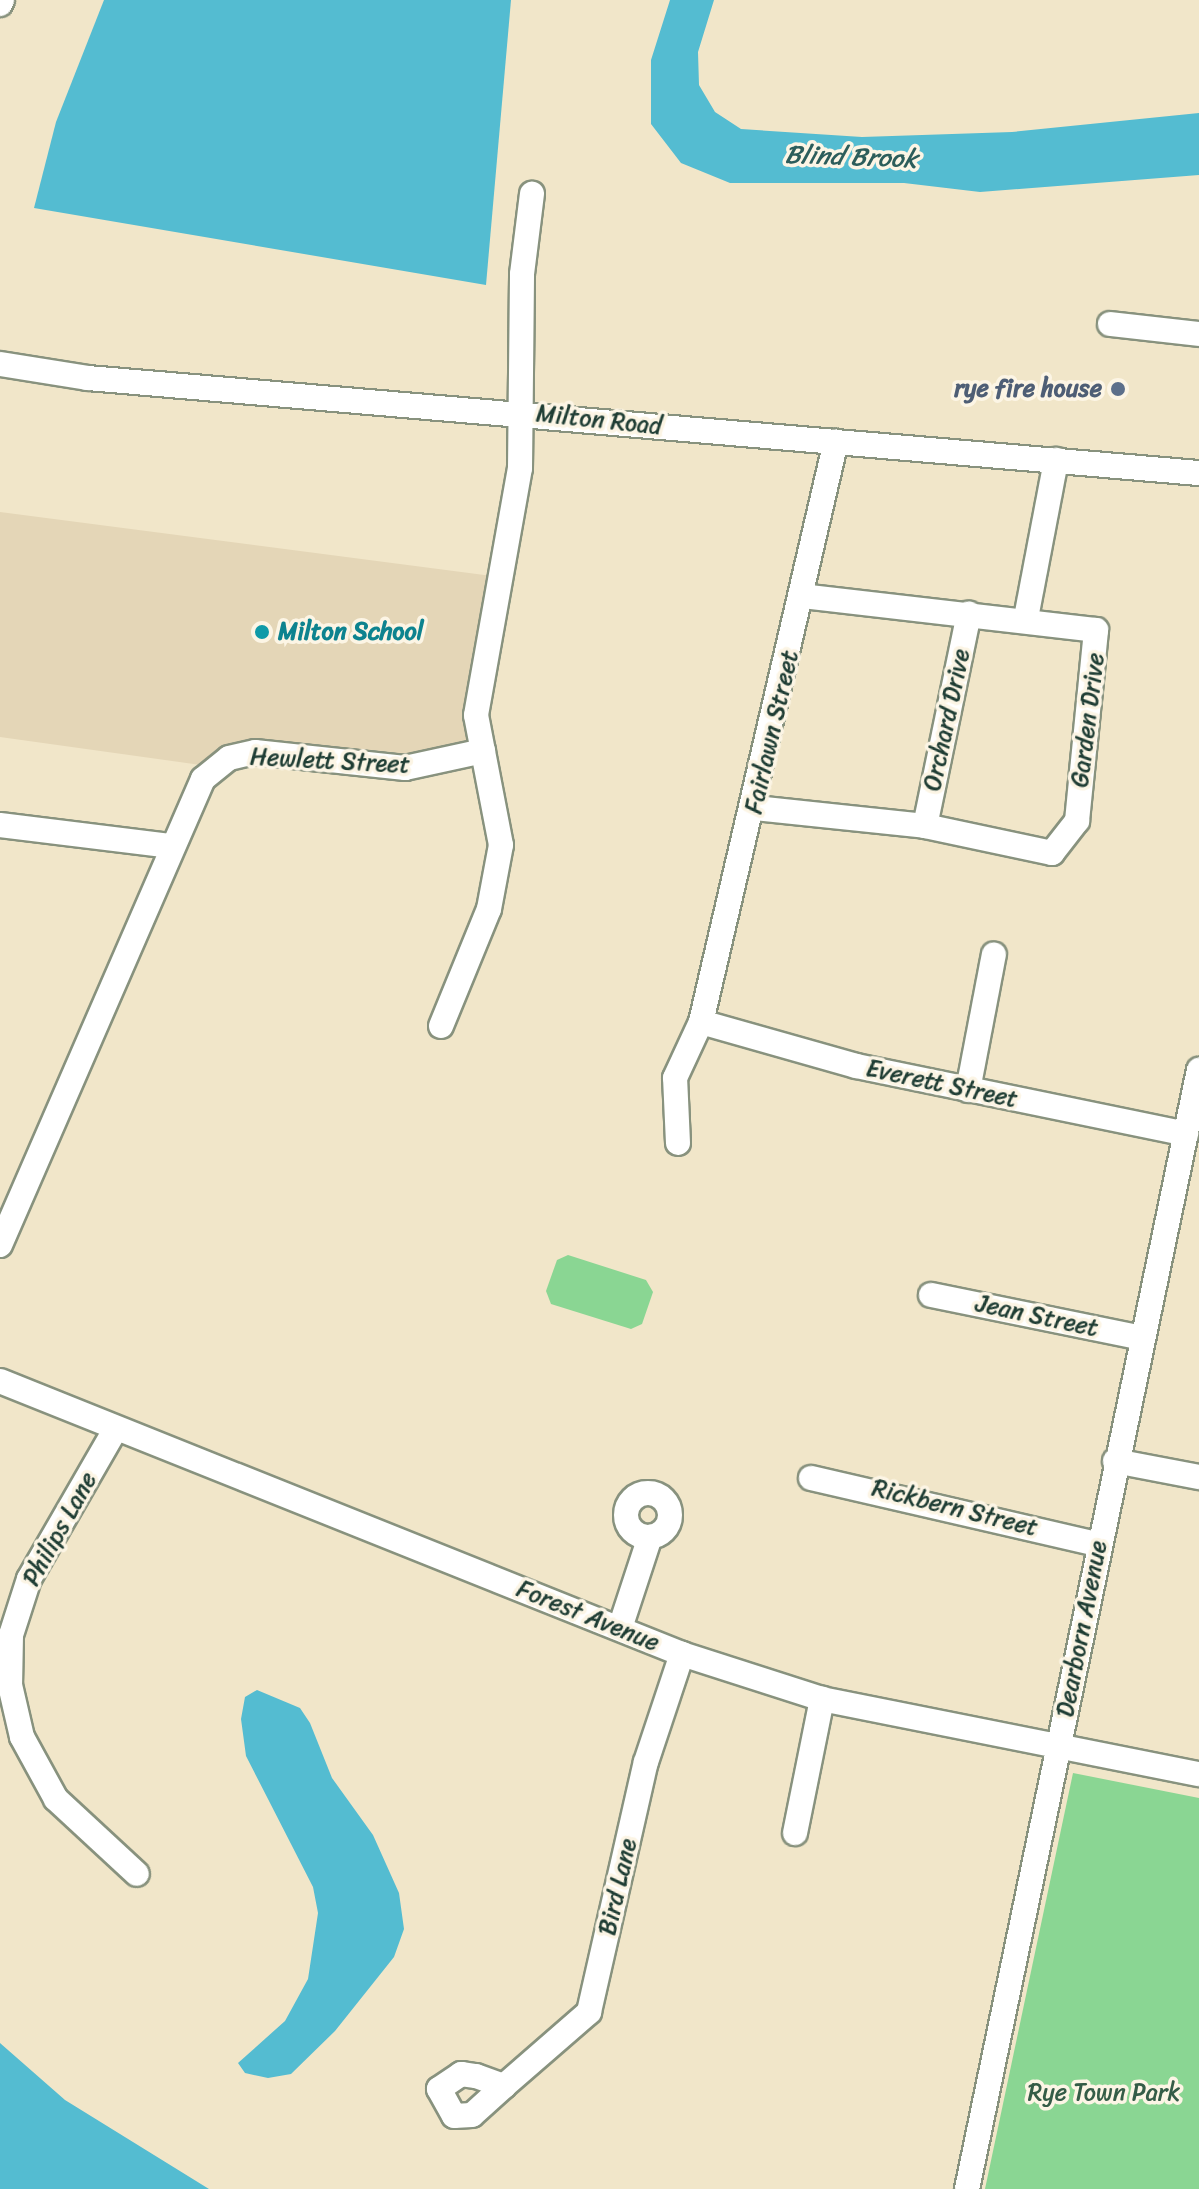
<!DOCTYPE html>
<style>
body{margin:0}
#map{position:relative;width:1199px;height:2189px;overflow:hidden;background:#f1e6c9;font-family:Sriracha,sans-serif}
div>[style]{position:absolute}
.built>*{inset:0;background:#e4d6b7}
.green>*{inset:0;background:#8ad693}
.water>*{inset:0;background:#54bcd1}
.roads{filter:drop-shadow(2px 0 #88927e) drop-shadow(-2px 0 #88927e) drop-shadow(0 2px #88927e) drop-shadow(0 -2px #88927e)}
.minor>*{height:24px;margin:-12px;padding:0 12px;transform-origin:12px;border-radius:12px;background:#fff}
.minor>.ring{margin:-12px;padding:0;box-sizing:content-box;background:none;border:24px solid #fff;border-radius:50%}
.dots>*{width:22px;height:22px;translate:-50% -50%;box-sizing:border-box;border:4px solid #fcf5e5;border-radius:50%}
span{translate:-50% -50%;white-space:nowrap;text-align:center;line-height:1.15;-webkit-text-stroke:7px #fcf5e5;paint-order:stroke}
.service-label{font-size:24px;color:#4e5e75;font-weight:700}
.right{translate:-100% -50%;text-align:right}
.street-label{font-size:24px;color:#1f3d34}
.culture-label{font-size:24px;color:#0d838f;font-weight:700}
.left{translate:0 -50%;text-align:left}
.park-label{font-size:24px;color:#345c47}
.water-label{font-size:26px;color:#2c5d5b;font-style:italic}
</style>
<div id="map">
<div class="built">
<i style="clip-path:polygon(0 512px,492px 576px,470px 746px,405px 758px,208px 766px,0 737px)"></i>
</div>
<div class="green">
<i style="clip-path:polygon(568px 1255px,646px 1280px,653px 1292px,642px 1324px,631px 1329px,551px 1304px,546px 1291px,557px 1260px)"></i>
<i style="clip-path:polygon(1073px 1773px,1199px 1798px,1199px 2189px,985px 2189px)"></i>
</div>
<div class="water">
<i style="clip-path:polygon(104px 0,511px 0,486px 285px,34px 208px,56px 122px)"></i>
<i style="clip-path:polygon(670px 0,714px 0,698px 52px,699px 85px,715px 112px,741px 129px,862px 137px,1012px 132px,1199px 113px,1199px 175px,980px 192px,904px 183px,730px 183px,681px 163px,651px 124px,651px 60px)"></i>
<i style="clip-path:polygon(257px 1690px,300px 1708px,310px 1723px,332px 1778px,373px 1835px,399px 1893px,404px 1929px,394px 1957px,335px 2031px,291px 2074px,268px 2078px,245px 2073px,238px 2063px,285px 2021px,308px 1979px,318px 1913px,313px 1887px,246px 1756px,241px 1719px,245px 1697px)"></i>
<i style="clip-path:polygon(0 2043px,65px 2100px,209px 2189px,0 2189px)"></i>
</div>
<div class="roads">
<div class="minor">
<i style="left:0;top:4px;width:4px;rotate:-63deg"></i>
<i style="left:1110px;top:324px;width:90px;rotate:6.4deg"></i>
<i style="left:0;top:364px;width:89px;rotate:9deg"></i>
<i style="left:88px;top:378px;width:1115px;rotate:4.89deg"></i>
<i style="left:1026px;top:618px;width:161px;rotate:-79.2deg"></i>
<i style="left:755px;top:808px;width:171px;rotate:6deg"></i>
<i style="left:925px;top:826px;width:130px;rotate:12deg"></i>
<i style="left:1052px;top:853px;width:41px;rotate:-52deg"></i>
<i style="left:1077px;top:821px;width:192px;rotate:-84.3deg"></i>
<i style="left:1096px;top:630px;width:294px;rotate:-173.4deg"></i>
<i style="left:0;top:825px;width:171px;rotate:7deg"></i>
<i style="left:925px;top:826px;width:217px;rotate:-78.3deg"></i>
<i style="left:701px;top:1022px;width:161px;rotate:15.8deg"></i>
<i style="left:856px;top:1066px;width:337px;rotate:11.6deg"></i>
<i style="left:441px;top:1026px;width:126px;rotate:-67.7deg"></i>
<i style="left:489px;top:909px;width:65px;rotate:-79.4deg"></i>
<i style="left:501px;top:845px;width:132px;rotate:-100.9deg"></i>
<i style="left:476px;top:715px;width:251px;rotate:-79.9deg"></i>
<i style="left:520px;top:468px;width:194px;rotate:-89.4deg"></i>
<i style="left:522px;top:274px;width:81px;rotate:-82.9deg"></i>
<i style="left:968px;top:1090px;width:138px;rotate:-79.2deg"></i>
<i style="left:678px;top:1143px;width:65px;rotate:-92.6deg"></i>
<i style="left:675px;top:1078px;width:62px;rotate:-65.1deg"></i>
<i style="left:701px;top:1022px;width:596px;rotate:-76.92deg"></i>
<i style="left:0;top:1245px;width:508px;rotate:-66.46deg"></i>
<i style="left:203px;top:779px;width:33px;rotate:-39deg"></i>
<i style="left:229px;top:758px;width:27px;rotate:-13deg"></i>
<i style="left:255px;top:752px;width:151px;rotate:6.1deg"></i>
<i style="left:405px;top:768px;width:80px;rotate:-12.3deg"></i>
<i style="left:931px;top:1295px;width:215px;rotate:11.5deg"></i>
<i style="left:0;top:1381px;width:735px;rotate:21.82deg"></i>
<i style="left:682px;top:1654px;width:147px;rotate:17.8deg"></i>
<i style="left:822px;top:1699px;width:384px;rotate:11.3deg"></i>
<i style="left:115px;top:1430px;width:172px;rotate:120deg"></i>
<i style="left:29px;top:1579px;width:59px;rotate:107.8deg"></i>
<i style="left:11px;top:1635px;width:50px;rotate:91.1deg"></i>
<i style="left:10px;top:1685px;width:53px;rotate:77deg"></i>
<i style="left:22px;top:1737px;width:71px;rotate:61.3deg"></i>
<i style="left:56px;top:1799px;width:110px;rotate:42.8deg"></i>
<i style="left:1115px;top:1461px;width:86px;rotate:10.8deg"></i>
<i style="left:811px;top:1478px;width:294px;rotate:13deg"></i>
<i class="ring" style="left:626px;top:1493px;width:20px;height:20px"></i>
<i style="left:620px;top:1628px;width:96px;rotate:-71.8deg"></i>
<i style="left:795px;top:1833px;width:137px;rotate:-78.6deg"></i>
<i style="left:461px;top:2074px;width:15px;rotate:8deg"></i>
<i style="left:476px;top:2076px;width:30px;rotate:20deg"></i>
<i style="left:504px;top:2086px;width:43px;rotate:137.8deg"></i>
<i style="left:472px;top:2115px;width:18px;rotate:177deg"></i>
<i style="left:454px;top:2116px;width:31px;rotate:-119deg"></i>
<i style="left:439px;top:2089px;width:27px;rotate:-34deg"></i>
<i style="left:504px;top:2086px;width:113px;rotate:-41deg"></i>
<i style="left:589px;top:2012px;width:256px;rotate:-77.2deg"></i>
<i style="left:646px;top:1762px;width:114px;rotate:-71.6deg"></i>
<i style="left:967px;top:2189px;width:1143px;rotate:-78.29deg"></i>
</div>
</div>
<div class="dots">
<i style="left:1118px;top:389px;background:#5c6f8a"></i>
<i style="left:262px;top:632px;background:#0f9aa8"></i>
</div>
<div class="service-label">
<span class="right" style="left:1102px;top:389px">rye fire house</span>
</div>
<div class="street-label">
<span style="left:599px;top:420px;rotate:6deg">Milton Road</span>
<span style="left:947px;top:720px;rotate:-78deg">Orchard Drive</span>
<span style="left:1088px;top:720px;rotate:-83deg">Garden Drive</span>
<span style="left:772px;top:732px;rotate:-77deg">Fairlawn Street</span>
<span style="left:330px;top:761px;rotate:3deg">Hewlett Street</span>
<span style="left:942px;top:1084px;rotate:12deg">Everett Street</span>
<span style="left:1037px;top:1316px;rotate:12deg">Jean Street</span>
<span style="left:955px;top:1508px;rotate:14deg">Rickbern Street</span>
<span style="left:60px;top:1529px;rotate:-61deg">Philips Lane</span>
<span style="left:588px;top:1616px;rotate:22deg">Forest Avenue</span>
<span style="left:1082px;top:1629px;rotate:-79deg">Dearborn Avenue</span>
<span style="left:618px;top:1887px;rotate:-77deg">Bird Lane</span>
</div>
<div class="culture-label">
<span class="left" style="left:278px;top:632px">Milton School</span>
</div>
<div class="park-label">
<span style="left:1104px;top:2093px">Rye Town Park</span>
</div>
<div class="water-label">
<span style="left:851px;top:157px;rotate:2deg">Blind Brook</span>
</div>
</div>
